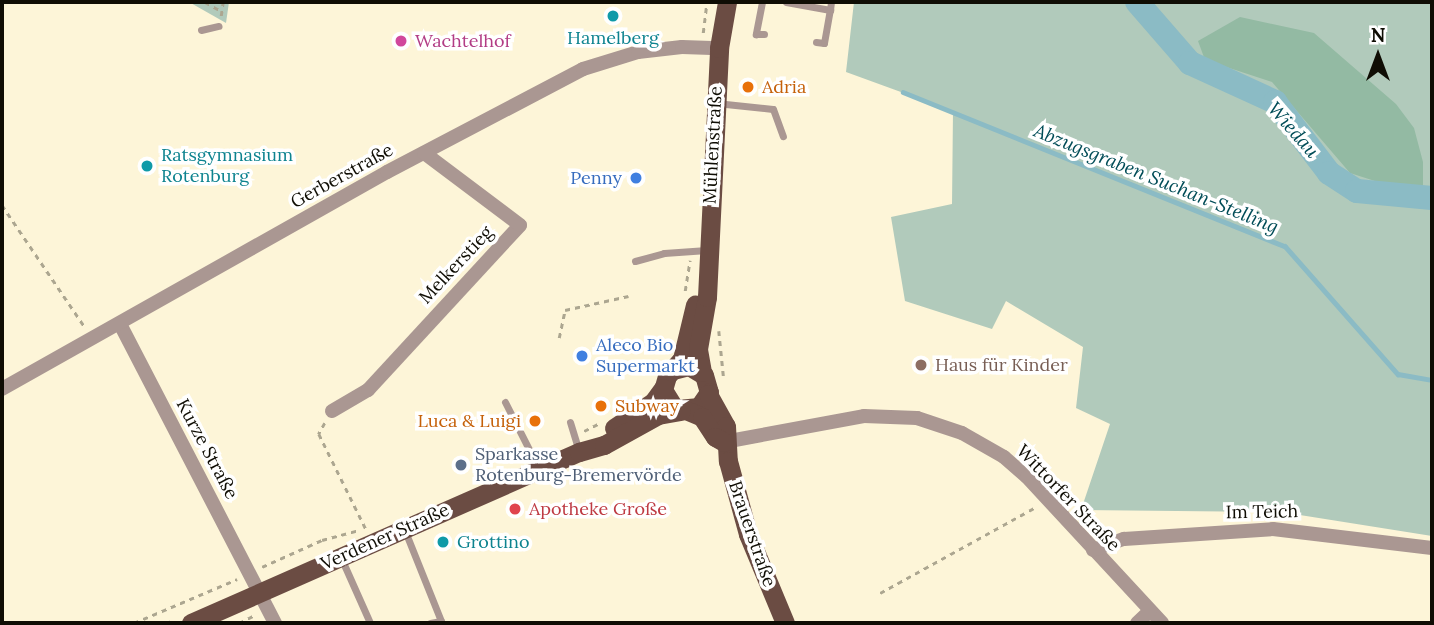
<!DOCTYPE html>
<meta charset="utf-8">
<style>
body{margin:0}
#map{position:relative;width:1434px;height:625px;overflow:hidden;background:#fdf5d8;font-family:Lora,serif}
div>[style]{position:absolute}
.green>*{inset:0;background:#b1cabb}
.forest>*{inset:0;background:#93baa3}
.stream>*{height:4.5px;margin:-2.25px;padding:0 2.25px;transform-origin:2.25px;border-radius:2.25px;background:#8bbbc5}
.river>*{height:24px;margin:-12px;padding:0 12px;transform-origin:12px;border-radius:12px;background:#8bbbc5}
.path>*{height:2.5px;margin-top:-1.25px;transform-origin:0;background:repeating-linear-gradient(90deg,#aca690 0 5px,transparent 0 10px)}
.service>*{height:7px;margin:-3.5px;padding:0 3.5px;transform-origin:3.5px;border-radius:3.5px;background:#aa9792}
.minor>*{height:14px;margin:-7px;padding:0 7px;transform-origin:7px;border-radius:7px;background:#aa9792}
.primary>*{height:19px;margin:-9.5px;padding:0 9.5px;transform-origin:9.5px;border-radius:9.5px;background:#6b4c43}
.dots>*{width:19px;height:19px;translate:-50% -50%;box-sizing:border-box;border:4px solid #fff;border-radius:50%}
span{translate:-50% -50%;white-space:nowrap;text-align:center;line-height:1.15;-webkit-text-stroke:7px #fff;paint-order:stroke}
.culture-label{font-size:18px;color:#0d838f}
.left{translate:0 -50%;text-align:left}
.hotel-label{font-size:18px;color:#b23c85}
.food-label{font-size:18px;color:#c56008}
.right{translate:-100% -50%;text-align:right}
.street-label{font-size:18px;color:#0f0d04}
.shop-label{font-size:18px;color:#366cbe}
.education-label{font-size:18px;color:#785e54}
.service-label{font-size:18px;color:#4e5e75}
.health-label{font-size:18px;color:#be3a42}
.water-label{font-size:19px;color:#004c57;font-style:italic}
.frame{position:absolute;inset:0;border:4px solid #0f0d04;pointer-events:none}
.north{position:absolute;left:1343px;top:21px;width:70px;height:70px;-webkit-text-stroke:5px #fff;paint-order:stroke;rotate:0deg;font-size:19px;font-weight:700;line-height:28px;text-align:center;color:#0f0d04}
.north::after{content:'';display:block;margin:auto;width:24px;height:32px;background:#0f0d04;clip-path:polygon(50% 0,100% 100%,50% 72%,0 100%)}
</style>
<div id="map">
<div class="green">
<i style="clip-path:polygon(189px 2px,229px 2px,226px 23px)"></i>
<i style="clip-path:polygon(854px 2px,1432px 2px,1432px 536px,1281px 512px,1081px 510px,1110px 424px,1076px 408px,1083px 347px,1006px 301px,992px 329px,905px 301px,891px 217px,952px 204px,953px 111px,846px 72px)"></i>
</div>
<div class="forest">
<i style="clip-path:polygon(1240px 17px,1314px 33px,1396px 104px,1414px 128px,1423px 162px,1423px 186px,1378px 182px,1350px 173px,1272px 82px,1205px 60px,1198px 41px)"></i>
</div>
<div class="stream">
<i style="left:903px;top:92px;width:412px;rotate:22deg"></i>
<i style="left:1285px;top:246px;width:171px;rotate:48.6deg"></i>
<i style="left:1398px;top:374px;width:35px;rotate:10deg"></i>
</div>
<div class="river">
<i style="left:1137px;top:2px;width:81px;rotate:49deg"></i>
<i style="left:1190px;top:63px;width:94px;rotate:24.6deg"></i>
<i style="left:1275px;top:102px;width:89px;rotate:52.7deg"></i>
<i style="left:1329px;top:173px;width:33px;rotate:33deg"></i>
<i style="left:1357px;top:191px;width:75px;rotate:5.3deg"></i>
</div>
<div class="path">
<i style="left:205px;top:2px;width:18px;rotate:29deg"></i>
<i style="left:221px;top:16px;width:14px;rotate:-82deg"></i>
<i style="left:703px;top:33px;width:31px;rotate:-83deg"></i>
<i style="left:2px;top:205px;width:148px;rotate:55.8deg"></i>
<i style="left:685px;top:291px;width:31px;rotate:-81deg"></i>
<i style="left:719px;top:331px;width:49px;rotate:84.2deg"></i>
<i style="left:559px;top:338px;width:29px;rotate:-78deg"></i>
<i style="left:565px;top:310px;width:65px;rotate:-12.5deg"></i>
<i style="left:325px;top:423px;width:13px;rotate:119deg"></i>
<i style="left:319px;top:434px;width:106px;rotate:63.7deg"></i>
<i style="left:584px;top:431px;width:18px;rotate:-27deg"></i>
<i style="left:262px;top:567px;width:66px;rotate:-24.2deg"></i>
<i style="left:322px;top:540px;width:39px;rotate:-15deg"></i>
<i style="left:880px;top:593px;width:178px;rotate:-28.9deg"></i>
<i style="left:134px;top:623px;width:112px;rotate:-23.1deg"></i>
<i style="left:166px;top:623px;width:9px;rotate:-18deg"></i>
<i style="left:239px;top:623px;width:18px;rotate:-27deg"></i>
</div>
<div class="service">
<i style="left:762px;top:2px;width:33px;rotate:101deg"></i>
<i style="left:756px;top:34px;width:8px"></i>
<i style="left:786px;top:2px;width:45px;rotate:10.3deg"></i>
<i style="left:830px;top:10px;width:8px;rotate:-83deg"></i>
<i style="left:201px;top:30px;width:18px;rotate:-13deg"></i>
<i style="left:816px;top:42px;width:8px;rotate:7deg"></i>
<i style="left:824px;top:43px;width:34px;rotate:-80deg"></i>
<i style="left:716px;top:103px;width:57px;rotate:6deg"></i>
<i style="left:773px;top:109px;width:29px;rotate:70deg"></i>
<i style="left:635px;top:261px;width:30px;rotate:-15deg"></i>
<i style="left:664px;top:253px;width:43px;rotate:-4deg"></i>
<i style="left:505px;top:402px;width:75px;rotate:63.1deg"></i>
<i style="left:570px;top:422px;width:31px;rotate:73deg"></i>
<i style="left:405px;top:531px;width:97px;rotate:68.2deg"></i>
<i style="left:441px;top:621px;width:11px;rotate:170deg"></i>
<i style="left:342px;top:560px;width:69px;rotate:66deg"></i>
</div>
<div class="minor">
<i style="left:120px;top:324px;width:337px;rotate:62.6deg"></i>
<i style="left:2px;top:389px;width:442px;rotate:-29.4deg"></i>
<i style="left:387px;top:172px;width:221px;rotate:-27.7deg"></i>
<i style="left:583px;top:69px;width:58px;rotate:-17.2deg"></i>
<i style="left:638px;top:52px;width:44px;rotate:-6.5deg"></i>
<i style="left:682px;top:47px;width:37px;rotate:2deg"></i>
<i style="left:332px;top:411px;width:42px;rotate:-30.3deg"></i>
<i style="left:368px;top:390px;width:224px;rotate:-47.3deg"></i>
<i style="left:520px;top:225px;width:120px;rotate:-143.1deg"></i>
<i style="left:724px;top:442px;width:142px;rotate:-10.5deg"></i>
<i style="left:864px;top:416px;width:53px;rotate:2.2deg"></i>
<i style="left:917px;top:418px;width:47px;rotate:18.4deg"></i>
<i style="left:962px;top:433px;width:48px;rotate:29.7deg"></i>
<i style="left:1004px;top:457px;width:30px;rotate:41deg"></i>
<i style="left:1027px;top:477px;width:199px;rotate:47.2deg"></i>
<i style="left:1093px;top:550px;width:33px;rotate:-20deg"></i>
<i style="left:1124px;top:539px;width:149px;rotate:-3.8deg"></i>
<i style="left:1273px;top:529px;width:160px;rotate:6.8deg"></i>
<i style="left:1137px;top:623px;width:18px;rotate:-43deg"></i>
</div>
<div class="primary">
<i style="left:673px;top:370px;width:16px;rotate:-14deg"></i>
<i style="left:689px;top:366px;width:17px;rotate:31deg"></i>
<i style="left:704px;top:375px;width:18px;rotate:74deg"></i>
<i style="left:709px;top:392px;width:18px;rotate:124deg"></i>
<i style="left:699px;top:407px;width:24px;rotate:175deg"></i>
<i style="left:675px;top:409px;width:22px;rotate:-122deg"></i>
<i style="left:663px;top:390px;width:15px;rotate:-74deg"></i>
<i style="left:667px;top:376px;width:23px;rotate:-49deg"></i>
<i style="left:682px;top:359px;width:56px;rotate:-76.5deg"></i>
<i style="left:702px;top:372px;width:23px;rotate:-100deg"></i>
<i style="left:698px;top:349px;width:53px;rotate:-80.2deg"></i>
<i style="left:707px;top:297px;width:249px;rotate:-87.2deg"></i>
<i style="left:719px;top:48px;width:47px;rotate:-80.1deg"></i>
<i style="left:708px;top:394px;width:37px;rotate:61deg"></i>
<i style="left:726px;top:426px;width:35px;rotate:87deg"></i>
<i style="left:728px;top:461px;width:76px;rotate:74.7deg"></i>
<i style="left:748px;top:534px;width:96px;rotate:67.4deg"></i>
<i style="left:688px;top:411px;width:15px;rotate:23deg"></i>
<i style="left:702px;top:417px;width:24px;rotate:57deg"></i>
<i style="left:715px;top:437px;width:10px;rotate:29deg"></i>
<i style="left:614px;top:428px;width:47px;rotate:-33.7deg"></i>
<i style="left:653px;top:402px;width:17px;rotate:-54deg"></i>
<i style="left:191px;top:623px;width:424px;rotate:-23.8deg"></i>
<i style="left:579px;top:452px;width:26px;rotate:-16deg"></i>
<i style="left:604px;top:445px;width:62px;rotate:-29.1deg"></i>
<i style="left:658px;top:415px;width:23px;rotate:-10deg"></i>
</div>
<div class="dots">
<i style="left:613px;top:16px;background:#0f9aa8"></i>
<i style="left:401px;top:41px;background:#d1479c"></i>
<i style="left:748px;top:87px;background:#e8710a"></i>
<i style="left:147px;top:166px;background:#0f9aa8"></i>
<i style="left:636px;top:178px;background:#3f7fe0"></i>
<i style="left:582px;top:356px;background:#3f7fe0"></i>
<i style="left:921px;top:365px;background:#8d6e63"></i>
<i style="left:601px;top:406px;background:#e8710a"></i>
<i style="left:535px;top:421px;background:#e8710a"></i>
<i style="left:461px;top:465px;background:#5c6f8a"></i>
<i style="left:515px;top:509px;background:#e0444e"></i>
<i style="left:443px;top:542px;background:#0f9aa8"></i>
</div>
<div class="culture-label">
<span style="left:613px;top:38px">Hamelberg</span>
<span class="left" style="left:161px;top:166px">Ratsgymnasium<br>Rotenburg</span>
<span class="left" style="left:457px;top:542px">Grottino</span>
</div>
<div class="hotel-label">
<span class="left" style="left:415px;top:41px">Wachtelhof</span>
</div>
<div class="food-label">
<span class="left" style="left:762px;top:87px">Adria</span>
<span class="left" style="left:615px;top:406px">Subway</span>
<span class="right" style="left:521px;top:421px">Luca &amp; Luigi</span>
</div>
<div class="street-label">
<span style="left:713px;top:145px;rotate:-87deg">Mühlenstraße</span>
<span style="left:342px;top:176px;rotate:-29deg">Gerberstraße</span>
<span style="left:456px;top:265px;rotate:-47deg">Melkerstieg</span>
<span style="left:207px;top:449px;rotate:62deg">Kurze Straße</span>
<span style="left:1068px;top:498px;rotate:46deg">Wittorfer Straße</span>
<span style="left:1262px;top:512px;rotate:-1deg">Im Teich</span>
<span style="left:752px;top:534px;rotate:71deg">Brauerstraße</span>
<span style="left:385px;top:537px;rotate:-24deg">Verdener Straße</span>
</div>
<div class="shop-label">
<span class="right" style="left:622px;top:178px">Penny</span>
<span class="left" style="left:596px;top:356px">Aleco Bio<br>Supermarkt</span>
</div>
<div class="education-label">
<span class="left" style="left:935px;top:365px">Haus für Kinder</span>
</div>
<div class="service-label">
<span class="left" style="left:475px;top:465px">Sparkasse<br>Rotenburg-Bremervörde</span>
</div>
<div class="health-label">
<span class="left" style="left:529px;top:509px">Apotheke Große</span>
</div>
<div class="water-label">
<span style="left:1293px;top:130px;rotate:49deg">Wiedau</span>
<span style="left:1156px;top:179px;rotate:22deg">Abzugsgraben Suchan-Stelling</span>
</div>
<div class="frame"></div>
<div class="north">N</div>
</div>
